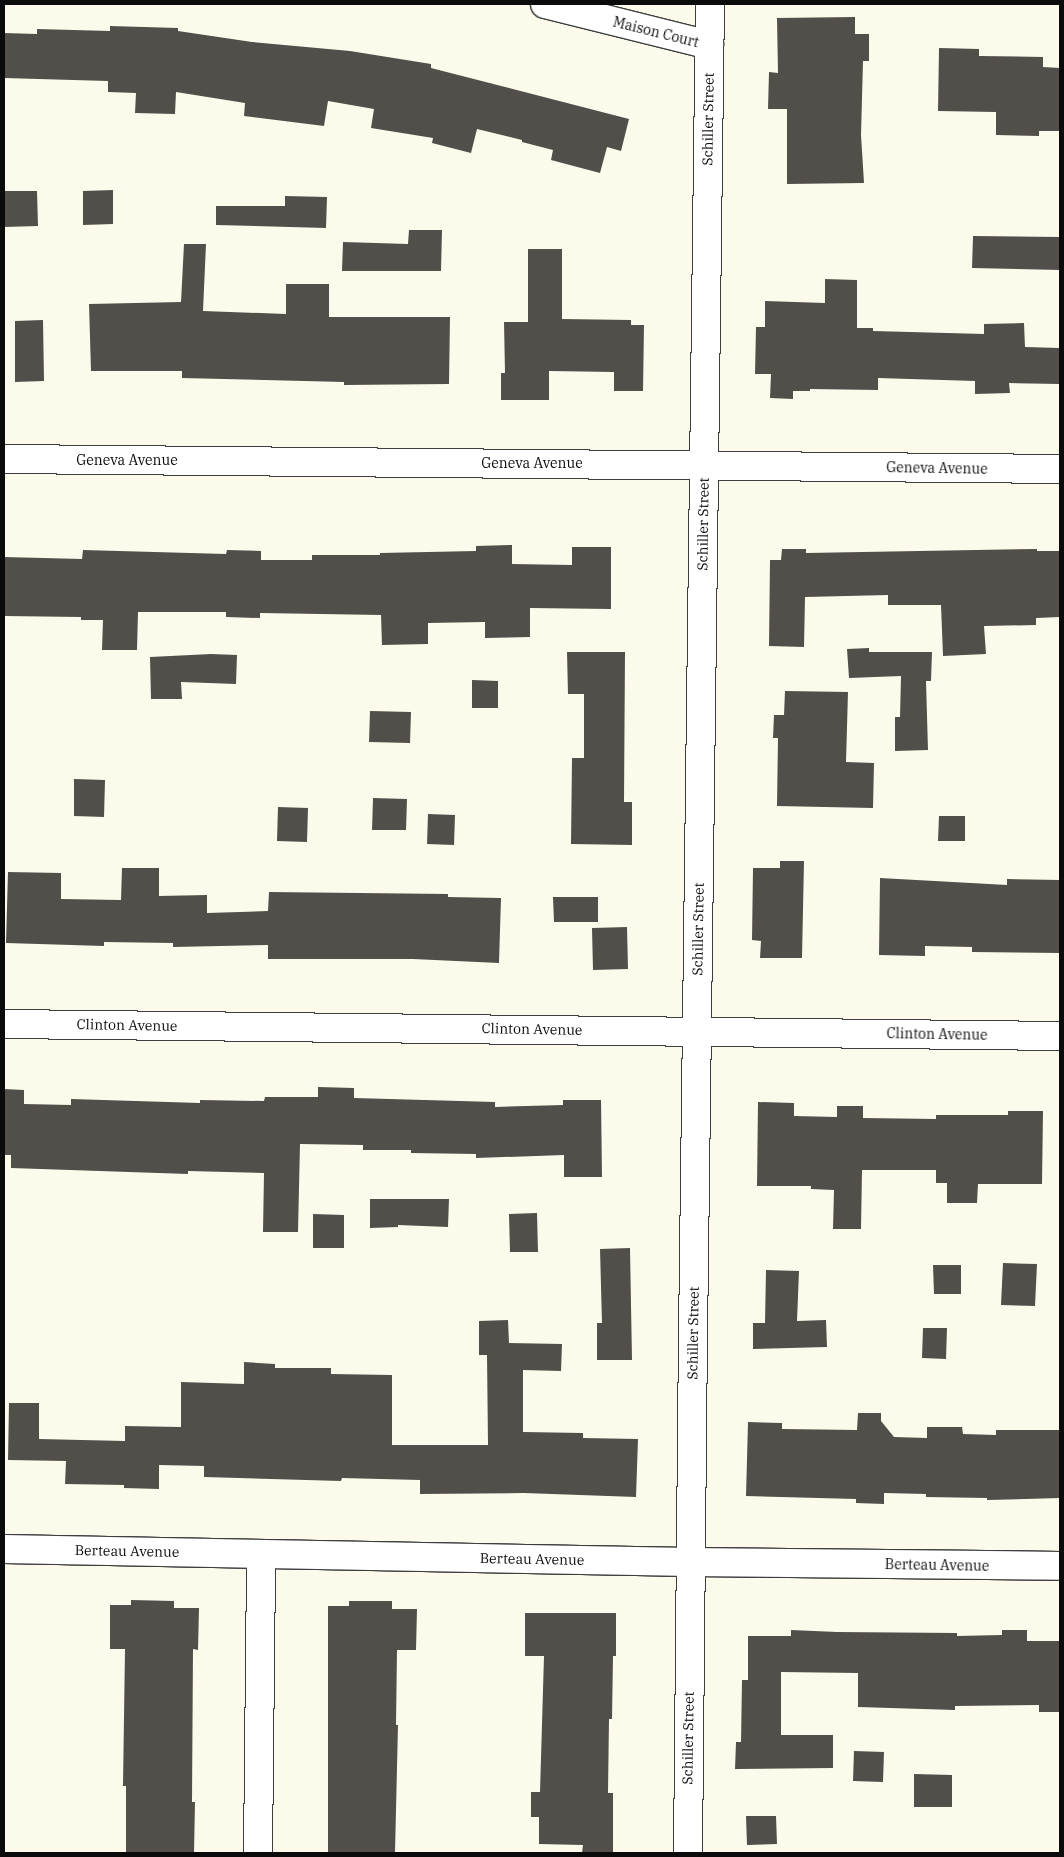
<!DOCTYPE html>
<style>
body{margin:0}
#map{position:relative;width:1064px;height:1857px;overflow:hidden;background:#fcfbeb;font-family:"IBM Plex Serif",serif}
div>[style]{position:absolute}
.building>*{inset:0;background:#524e49}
.roads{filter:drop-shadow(1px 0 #3e3e3e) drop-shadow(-1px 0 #3e3e3e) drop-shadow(0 1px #3e3e3e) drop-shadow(0 -1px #3e3e3e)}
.minor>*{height:28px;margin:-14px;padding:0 14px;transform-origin:14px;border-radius:14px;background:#fff}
span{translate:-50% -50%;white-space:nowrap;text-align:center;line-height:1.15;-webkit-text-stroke:5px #fff;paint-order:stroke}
.street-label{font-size:14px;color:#0b0b0b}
.frame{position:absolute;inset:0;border:5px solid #0b0b0b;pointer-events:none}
</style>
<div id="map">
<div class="building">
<i style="clip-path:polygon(855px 17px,855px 34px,869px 34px,869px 61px,863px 61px,861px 135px,864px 183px,787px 184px,787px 109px,768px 109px,769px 72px,778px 73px,777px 18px)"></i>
<i style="clip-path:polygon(110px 26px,178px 28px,178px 31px,252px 42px,350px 51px,431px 64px,431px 68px,629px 119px,621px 151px,607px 147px,600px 173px,551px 160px,553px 150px,522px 142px,522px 140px,477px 129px,471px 153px,432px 143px,433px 138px,371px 128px,374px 109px,328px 101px,324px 126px,244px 116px,245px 103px,176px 92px,175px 114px,135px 113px,136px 93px,108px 92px,108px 81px,4px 78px,4px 33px,37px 34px,37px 29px,110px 31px)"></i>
<i style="clip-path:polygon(939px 48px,979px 49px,979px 56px,1043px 57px,1043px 67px,1060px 68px,1060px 131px,1039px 131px,1039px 136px,996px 135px,996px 112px,938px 111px)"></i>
<i style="clip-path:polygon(113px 190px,113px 224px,83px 225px,83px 191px)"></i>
<i style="clip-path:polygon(4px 191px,37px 191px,38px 226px,4px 227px)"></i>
<i style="clip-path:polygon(285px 196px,327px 197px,326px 228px,216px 225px,216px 206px,285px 206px)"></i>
<i style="clip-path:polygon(409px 230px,442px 230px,441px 271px,342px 271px,343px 242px,408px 244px)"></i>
<i style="clip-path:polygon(973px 236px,1060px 237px,1060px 270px,972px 268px)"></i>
<i style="clip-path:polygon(184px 244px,206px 244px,203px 311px,286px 314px,286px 284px,329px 284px,329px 317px,450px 317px,449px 384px,344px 385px,344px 382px,182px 378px,182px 371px,91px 371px,89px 304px,181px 302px)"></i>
<i style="clip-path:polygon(528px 249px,562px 249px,562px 319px,631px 320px,631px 325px,644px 325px,643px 391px,614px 391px,614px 372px,549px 371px,549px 400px,501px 400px,501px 373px,505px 373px,504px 322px,528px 322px)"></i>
<i style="clip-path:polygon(825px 279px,857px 280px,857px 328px,873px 328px,873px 331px,984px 334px,984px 324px,1024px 323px,1025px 347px,1060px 348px,1060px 384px,1009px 383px,1010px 393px,975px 394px,975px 381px,878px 378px,878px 390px,810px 389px,810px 391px,793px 391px,793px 399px,770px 398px,771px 374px,755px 374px,756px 327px,765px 327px,765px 301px,825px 303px)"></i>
<i style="clip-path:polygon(43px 320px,44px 381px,15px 382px,15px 321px)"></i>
<i style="clip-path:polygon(512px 545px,512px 564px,572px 565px,572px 547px,611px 547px,611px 609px,530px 608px,530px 637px,485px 638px,485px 622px,428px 623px,428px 644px,382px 645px,381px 615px,260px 613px,260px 618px,226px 617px,226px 612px,138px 612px,137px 650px,102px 650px,103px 620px,81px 620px,81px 617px,4px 616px,4px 557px,82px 559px,83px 550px,226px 554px,227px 550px,261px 551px,261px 560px,312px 560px,312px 555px,380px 555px,380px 553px,476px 551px,476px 546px)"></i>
<i style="clip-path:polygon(782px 549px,806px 549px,806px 553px,1037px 549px,1037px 551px,1060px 551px,1060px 617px,1036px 618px,1036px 625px,984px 626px,986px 654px,943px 656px,941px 605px,888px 605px,888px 595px,805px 597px,804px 647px,769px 646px,770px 560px,781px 560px)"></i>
<i style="clip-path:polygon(869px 648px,869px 652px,932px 652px,931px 681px,926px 681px,928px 750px,895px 751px,895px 717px,900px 717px,901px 676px,849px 678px,847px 649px)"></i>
<i style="clip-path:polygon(567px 652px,625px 652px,624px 802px,632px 802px,632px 845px,571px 844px,572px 758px,584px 758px,584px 694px,568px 694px)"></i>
<i style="clip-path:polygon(211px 654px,237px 655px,236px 684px,181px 682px,182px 699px,151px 699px,150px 657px)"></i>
<i style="clip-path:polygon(472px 680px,498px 681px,498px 708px,472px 708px)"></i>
<i style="clip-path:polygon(785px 691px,848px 692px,846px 762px,874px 763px,873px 808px,777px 806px,778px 738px,773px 738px,774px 715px,784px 715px)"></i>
<i style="clip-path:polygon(370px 711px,411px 712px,410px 743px,369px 742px)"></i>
<i style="clip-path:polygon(74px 779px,105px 780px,104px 817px,74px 816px)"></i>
<i style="clip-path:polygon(373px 798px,407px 799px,406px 830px,372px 830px)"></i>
<i style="clip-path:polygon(278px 807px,308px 808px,307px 842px,277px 841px)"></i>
<i style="clip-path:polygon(428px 814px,455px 815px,454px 845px,427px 844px)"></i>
<i style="clip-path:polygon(939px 816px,965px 816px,965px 841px,938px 841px)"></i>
<i style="clip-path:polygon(780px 861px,804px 861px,802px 958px,760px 958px,761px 941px,752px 940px,753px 868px,780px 868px)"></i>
<i style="clip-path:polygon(122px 868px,159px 868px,159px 896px,207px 895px,207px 913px,268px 911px,269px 892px,448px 894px,448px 897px,501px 898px,499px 963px,413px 959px,268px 959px,268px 945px,173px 947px,173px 943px,104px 942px,104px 946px,6px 943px,8px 872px,61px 873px,61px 899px,121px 900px)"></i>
<i style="clip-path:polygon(880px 878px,1007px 885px,1007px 879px,1060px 880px,1060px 953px,972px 952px,972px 947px,925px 946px,925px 956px,879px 955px)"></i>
<i style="clip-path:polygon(553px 897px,598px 897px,598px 922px,554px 922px)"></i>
<i style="clip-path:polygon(627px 927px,628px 969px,593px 970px,592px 928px)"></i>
<i style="clip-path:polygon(318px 1087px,354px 1088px,354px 1098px,495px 1102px,495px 1107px,563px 1105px,563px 1100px,601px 1100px,602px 1177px,564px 1177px,564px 1155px,476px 1158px,476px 1154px,411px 1153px,411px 1150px,363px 1150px,363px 1145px,300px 1144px,298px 1232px,263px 1232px,264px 1173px,188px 1171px,188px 1174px,11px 1168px,11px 1155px,4px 1155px,4px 1089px,24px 1090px,24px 1104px,71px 1105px,71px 1099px,200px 1103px,200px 1100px,264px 1101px,265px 1097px,318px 1097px)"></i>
<i style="clip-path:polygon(758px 1102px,794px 1103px,794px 1116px,837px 1117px,837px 1106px,863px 1106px,863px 1118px,936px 1119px,936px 1115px,1008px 1115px,1008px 1111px,1043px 1111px,1042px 1184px,978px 1184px,977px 1203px,947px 1203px,947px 1183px,936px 1183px,936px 1170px,862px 1170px,861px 1229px,833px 1229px,834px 1190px,811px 1189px,811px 1186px,757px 1186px)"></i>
<i style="clip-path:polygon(370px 1199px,449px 1199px,448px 1227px,398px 1225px,398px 1227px,370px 1228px)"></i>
<i style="clip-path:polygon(537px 1213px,538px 1252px,510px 1252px,509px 1214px)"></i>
<i style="clip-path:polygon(313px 1214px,344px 1215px,344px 1248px,313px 1248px)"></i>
<i style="clip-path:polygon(630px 1248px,632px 1360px,597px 1360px,597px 1323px,602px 1323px,600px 1249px)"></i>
<i style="clip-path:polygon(1003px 1263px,1037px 1264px,1035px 1306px,1001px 1305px)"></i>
<i style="clip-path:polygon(933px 1265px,961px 1265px,961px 1294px,934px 1294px)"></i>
<i style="clip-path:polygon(766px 1270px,799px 1271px,797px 1321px,826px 1320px,827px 1347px,753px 1349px,753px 1323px,765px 1323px)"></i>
<i style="clip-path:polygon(508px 1320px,509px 1343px,562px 1344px,561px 1371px,523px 1370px,523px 1432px,583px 1433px,583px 1438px,638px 1439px,636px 1497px,524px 1493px,420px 1494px,420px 1480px,342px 1478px,341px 1481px,204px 1477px,204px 1466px,159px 1465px,159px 1489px,124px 1488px,124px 1485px,65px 1484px,66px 1461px,8px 1460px,9px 1403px,39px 1403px,39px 1439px,125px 1441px,125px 1426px,181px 1427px,181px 1382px,244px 1384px,244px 1362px,275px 1364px,275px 1368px,331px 1368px,331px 1374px,392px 1375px,392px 1445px,488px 1445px,487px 1355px,479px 1355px,479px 1321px)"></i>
<i style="clip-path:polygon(923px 1328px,947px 1328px,946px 1359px,922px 1358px)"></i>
<i style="clip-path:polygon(858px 1413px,881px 1413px,881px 1421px,894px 1437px,927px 1438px,927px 1427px,962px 1427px,963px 1434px,996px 1435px,996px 1430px,1060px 1430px,1060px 1498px,987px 1500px,987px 1498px,926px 1497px,926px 1494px,884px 1493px,884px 1504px,856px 1503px,856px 1499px,746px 1496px,748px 1422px,782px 1423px,782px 1429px,857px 1430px)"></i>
<i style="clip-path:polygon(131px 1600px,174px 1601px,174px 1608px,199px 1608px,198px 1650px,193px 1649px,192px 1802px,195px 1802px,194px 1853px,126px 1852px,126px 1786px,123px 1786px,125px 1649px,110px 1649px,110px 1605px,131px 1605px)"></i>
<i style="clip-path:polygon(349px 1601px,392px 1601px,392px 1609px,417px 1609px,416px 1650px,397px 1650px,396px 1725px,398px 1725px,395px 1853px,328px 1853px,328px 1606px,349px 1606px)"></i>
<i style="clip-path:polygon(525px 1613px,616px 1613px,616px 1656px,613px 1656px,612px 1719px,609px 1719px,608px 1793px,613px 1793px,613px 1853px,582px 1853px,583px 1845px,539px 1844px,539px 1817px,531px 1817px,531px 1792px,540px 1792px,544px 1656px,525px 1656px)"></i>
<i style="clip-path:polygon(791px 1630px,837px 1632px,957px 1633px,957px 1636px,1002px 1635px,1002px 1630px,1027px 1630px,1027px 1641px,1060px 1641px,1060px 1712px,1039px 1712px,1039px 1705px,955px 1706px,955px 1710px,858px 1707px,858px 1673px,781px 1672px,781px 1735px,833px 1735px,833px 1768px,735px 1769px,736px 1742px,741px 1742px,742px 1680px,748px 1680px,748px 1636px,791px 1636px)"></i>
<i style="clip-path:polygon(854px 1751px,884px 1752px,883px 1782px,853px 1781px)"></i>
<i style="clip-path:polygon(914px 1774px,952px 1775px,952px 1807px,914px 1807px)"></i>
<i style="clip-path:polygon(746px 1816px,776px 1816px,777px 1844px,747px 1845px)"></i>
</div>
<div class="roads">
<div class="minor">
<i style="left:545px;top:4px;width:169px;rotate:14deg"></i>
<i style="left:4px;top:459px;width:1056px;rotate:0.54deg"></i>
<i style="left:4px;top:1024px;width:1056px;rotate:0.65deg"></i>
<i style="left:4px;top:1549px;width:686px;rotate:1.09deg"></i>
<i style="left:690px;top:1562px;width:370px;rotate:0.6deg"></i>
<i style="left:258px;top:1853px;width:299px;rotate:-89.4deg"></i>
<i style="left:688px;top:1853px;width:518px;rotate:-89.45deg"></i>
<i style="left:693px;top:1335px;width:1331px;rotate:-89.27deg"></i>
</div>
</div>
<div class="street-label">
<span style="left:656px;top:32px;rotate:14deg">Maison Court</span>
<span style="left:708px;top:119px;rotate:-89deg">Schiller Street</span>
<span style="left:127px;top:460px">Geneva Avenue</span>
<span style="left:532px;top:463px">Geneva Avenue</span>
<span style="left:937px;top:468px;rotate:1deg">Geneva Avenue</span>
<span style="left:703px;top:524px;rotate:-89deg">Schiller Street</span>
<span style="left:698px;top:929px;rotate:-89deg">Schiller Street</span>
<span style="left:127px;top:1025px;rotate:1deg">Clinton Avenue</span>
<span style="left:532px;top:1029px;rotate:1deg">Clinton Avenue</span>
<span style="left:937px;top:1034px;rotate:1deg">Clinton Avenue</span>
<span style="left:693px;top:1333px;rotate:-89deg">Schiller Street</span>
<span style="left:127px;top:1551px;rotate:1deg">Berteau Avenue</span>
<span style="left:532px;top:1559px;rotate:1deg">Berteau Avenue</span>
<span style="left:937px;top:1565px;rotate:1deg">Berteau Avenue</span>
<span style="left:688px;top:1738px;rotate:-89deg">Schiller Street</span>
</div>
<div class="frame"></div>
</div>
